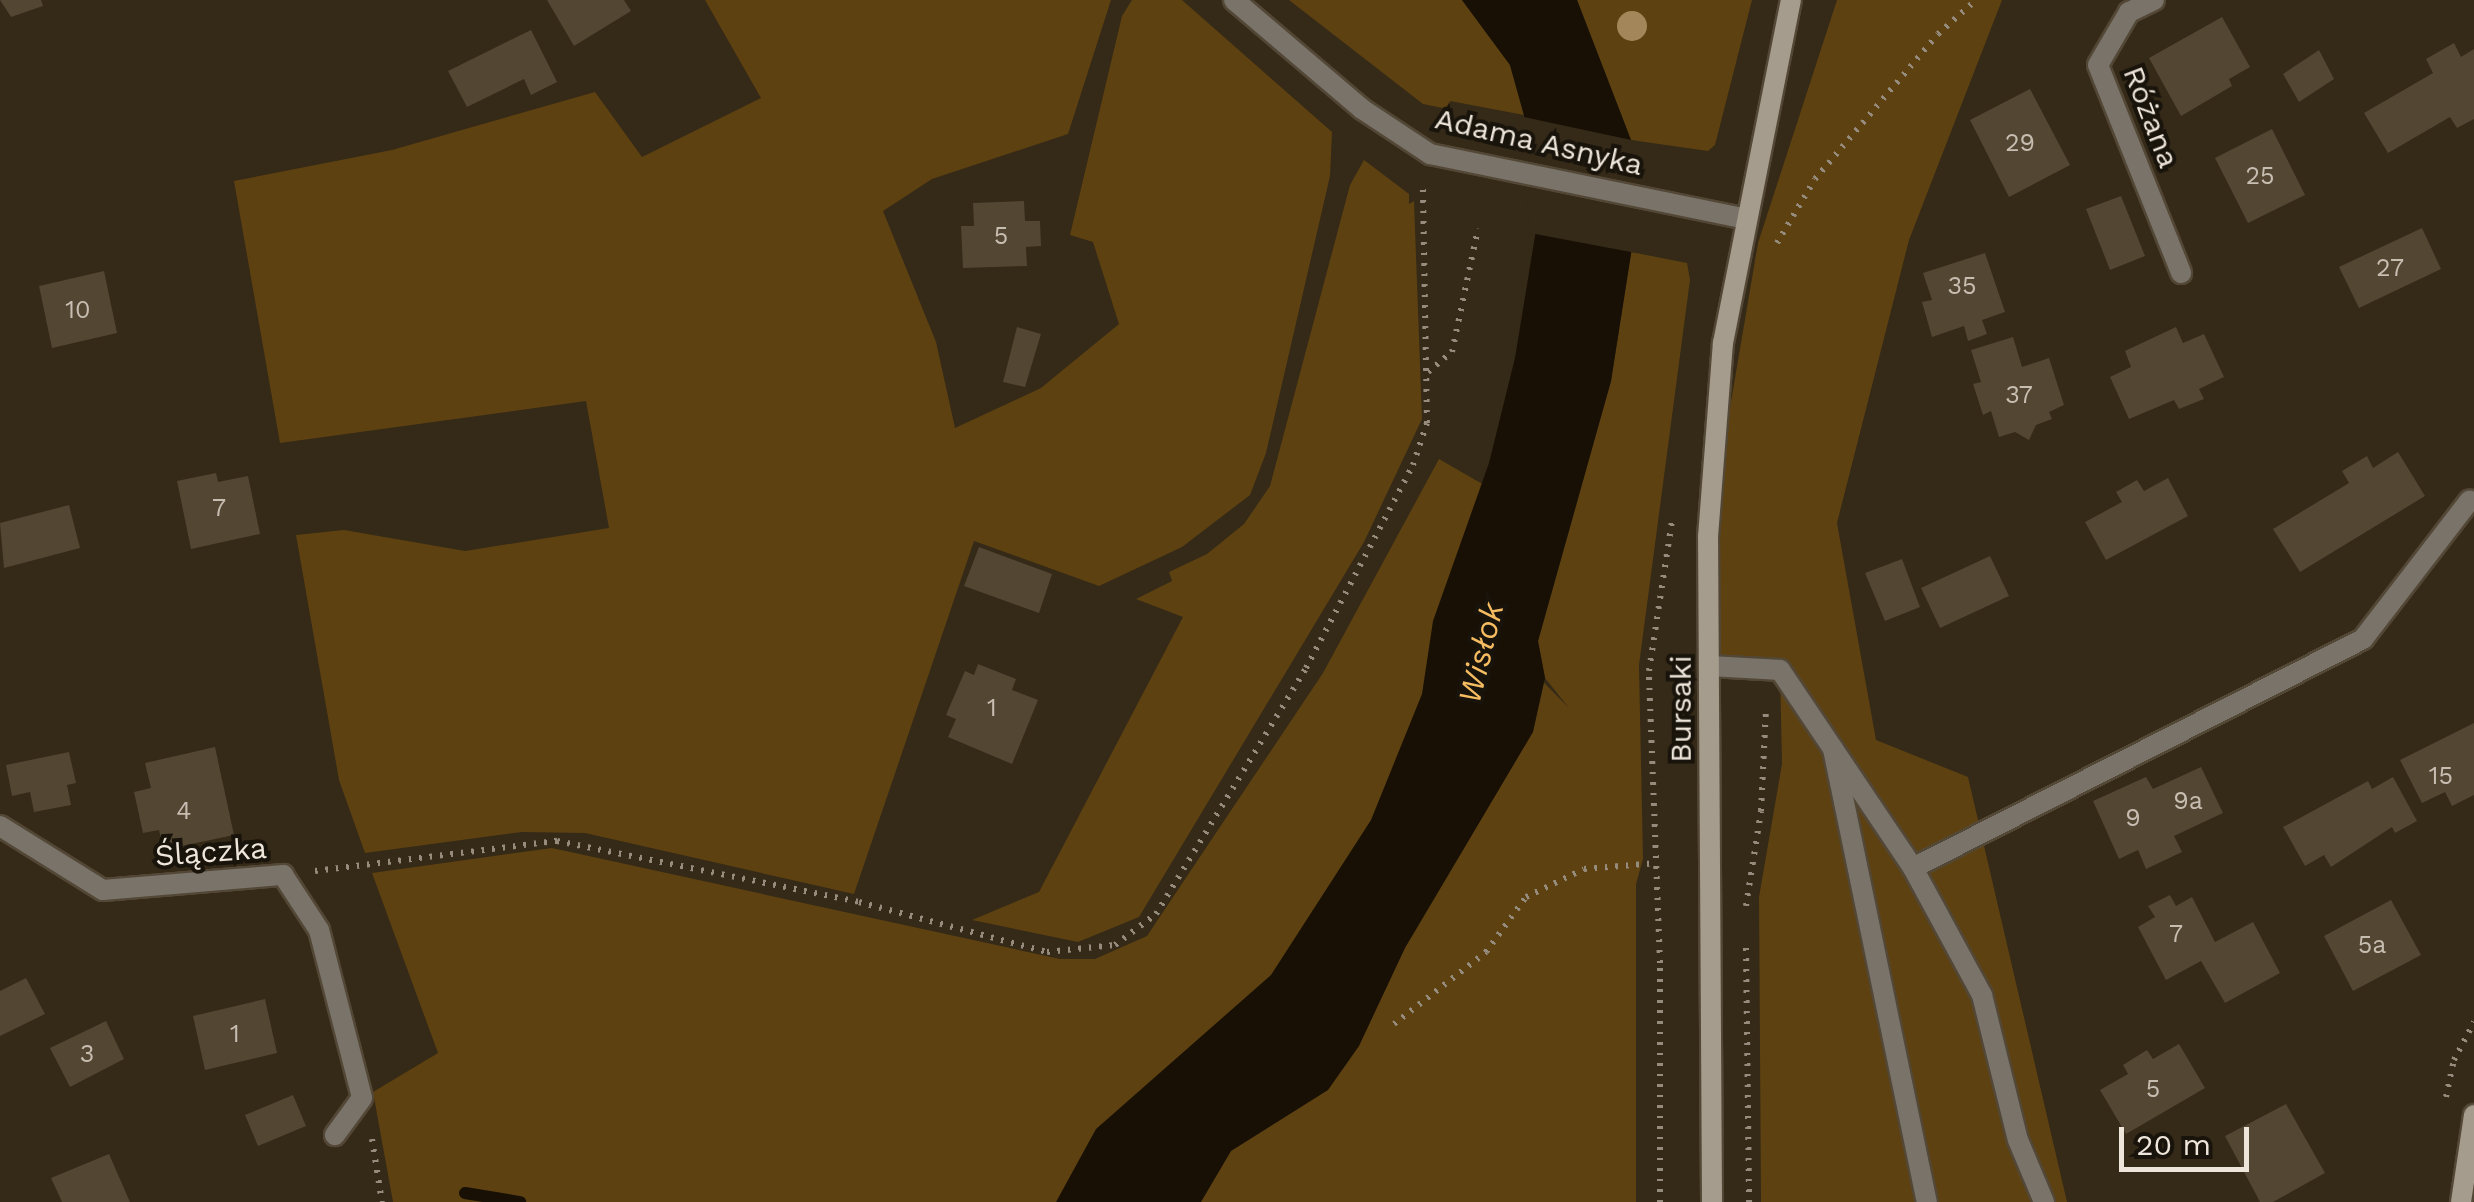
<!DOCTYPE html>
<meta charset="utf-8">
<style>
body{margin:0}
#map{position:relative;width:2474px;height:1202px;overflow:hidden;background:#352917;font-family:"Work Sans",sans-serif}
div>[style]{position:absolute}
.green>*{inset:0;background:#5d4111}
.water>*{inset:0;background:#181005}
.pier>*{inset:0;background:#352917}
.stream>*{height:12px;margin:-6px;padding:0 6px;transform-origin:6px;border-radius:6px;background:#181005}
.building>*{inset:0;background:#534633}
.path>*{height:6px;margin-top:-3px;transform-origin:0;background:repeating-linear-gradient(90deg,#968c7e 0 2.5px,transparent 0 10.5px)}
.roads{filter:drop-shadow(2px 0 #534736) drop-shadow(-2px 0 #534736) drop-shadow(0 2px #534736) drop-shadow(0 -2px #534736)}
.lane>*{height:20px;margin:-10px;padding:0 10px;transform-origin:10px;border-radius:10px;background:#79736a}
.street>*{height:20px;margin:-10px;padding:0 10px;transform-origin:10px;border-radius:10px;background:#79736a}
.secondary>*{height:20px;margin:-10px;padding:0 10px;transform-origin:10px;border-radius:10px;background:#a69c8d}
.trees>*{width:30px;height:30px;margin:-15px;border-radius:50%;background:#a4865b}
span{translate:-50% -50%;white-space:nowrap;text-align:center;line-height:1.15;-webkit-text-stroke:8px #18130b;paint-order:stroke}
.number-label{font-size:25px;color:#c7beb1}
.number-label span{-webkit-text-stroke-width:0}
.street-label{font-size:30px;color:#eee6db}
.water-label{font-size:32px;color:#f5bc61;font-style:italic}
.scale{position:absolute;left:2119px;top:1127px;width:130px;height:45px;box-sizing:border-box;border:5px solid #eee6db;border-top:0;padding-left:12px;font-size:30px;line-height:35px;white-space:nowrap;color:#eee6db;-webkit-text-stroke:8px #18130b;paint-order:stroke}
</style>
<div id="map">
<div class="green">
<i style="clip-path:polygon(705px 0,1111px 0,1068px 134px,932px 179px,883px 211px,936px 342px,955px 428px,1041px 388px,1119px 324px,1093px 242px,1070px 235px,1122px 16px,1132px 0,1182px 0,1332px 132px,1330px 176px,1266px 453px,1250px 495px,1182px 547px,1099px 586px,974px 541px,854px 894px,585px 833px,522px 832px,365px 853px,339px 780px,296px 535px,344px 530px,465px 551px,609px 528px,586px 401px,280px 443px,234px 181px,392px 150px,595px 92px,642px 157px,761px 98px)"></i>
<i style="clip-path:polygon(1289px 0,1462px 0,1510px 65px,1524px 115px,1450px 101px,1448px 109px,1423px 104px)"></i>
<i style="clip-path:polygon(1577px 0,1752px 0,1715px 145px,1708px 151px,1631px 140px)"></i>
<i style="clip-path:polygon(1837px 0,2002px 0,1909px 240px,1837px 523px,1876px 740px,1968px 777px,2067px 1202px,1761px 1202px,1759px 897px,1782px 764px,1780px 671px,1711px 666px,1708px 537px,1758px 243px)"></i>
<i style="clip-path:polygon(1364px 160px,1409px 194px,1409px 204px,1414px 201px,1422px 419px,1364px 542px,1139px 917px,1078px 942px,972px 920px,1039px 892px,1183px 617px,1136px 599px,1172px 581px,1169px 572px,1207px 554px,1244px 524px,1270px 486px,1350px 185px)"></i>
<i style="clip-path:polygon(1631px 252px,1687px 263px,1690px 280px,1639px 665px,1643px 859px,1636px 884px,1636px 1202px,393px 1202px,373px 1092px,438px 1053px,372px 873px,552px 848px,1060px 959px,1095px 959px,1147px 936px,1323px 673px,1439px 459px,1498px 493px,1466px 604px,1569px 708px,1545px 678px,1538px 641px,1611px 381px)"></i>
</div>
<div class="water">
<i style="clip-path:polygon(1462px 0,1577px 0,1631px 140px,1632px 248px,1611px 381px,1538px 641px,1545px 678px,1533px 732px,1405px 948px,1359px 1046px,1328px 1090px,1231px 1151px,1201px 1202px,1056px 1202px,1096px 1129px,1271px 975px,1371px 820px,1422px 694px,1433px 621px,1489px 463px,1515px 358px,1536px 230px,1525px 119px,1510px 65px)"></i>
</div>
<div class="pier">
<i style="clip-path:polygon(1519px 116px,1636px 141px,1636px 253px,1530px 233px)"></i>
</div>
<div class="stream">
<i style="left:465px;top:1193px;width:56px;rotate:9.3deg"></i>
</div>
<div class="building">
<i style="clip-path:polygon(0 0,41px 0,43px 6px,11px 17px)"></i>
<i style="clip-path:polygon(547px 0,624px 0,631px 11px,574px 46px)"></i>
<i style="clip-path:polygon(2222px 17px,2250px 67px,2229px 79px,2232px 86px,2181px 116px,2149px 58px)"></i>
<i style="clip-path:polygon(531px 30px,557px 82px,531px 95px,524px 79px,467px 107px,448px 71px)"></i>
<i style="clip-path:polygon(2454px 43px,2461px 57px,2474px 49px,2474px 119px,2457px 128px,2450px 117px,2388px 153px,2364px 113px,2433px 73px,2426px 59px)"></i>
<i style="clip-path:polygon(2319px 50px,2334px 79px,2299px 102px,2283px 74px)"></i>
<i style="clip-path:polygon(2030px 89px,2070px 165px,2009px 197px,1970px 120px)"></i>
<i style="clip-path:polygon(2272px 129px,2305px 195px,2248px 223px,2215px 158px)"></i>
<i style="clip-path:polygon(2121px 196px,2145px 256px,2110px 270px,2086px 209px)"></i>
<i style="clip-path:polygon(1024px 201px,1025px 221px,1040px 221px,1041px 246px,1026px 247px,1027px 266px,963px 268px,961px 226px,974px 226px,973px 203px)"></i>
<i style="clip-path:polygon(2422px 228px,2441px 269px,2359px 308px,2339px 267px)"></i>
<i style="clip-path:polygon(1985px 253px,2005px 312px,1982px 320px,1987px 334px,1968px 341px,1964px 326px,1932px 337px,1922px 302px,1932px 300px,1923px 273px)"></i>
<i style="clip-path:polygon(104px 271px,117px 333px,52px 348px,39px 286px)"></i>
<i style="clip-path:polygon(1017px 327px,1041px 334px,1025px 387px,1003px 382px)"></i>
<i style="clip-path:polygon(2176px 327px,2183px 343px,2204px 334px,2224px 377px,2199px 389px,2204px 399px,2179px 409px,2174px 400px,2129px 419px,2110px 377px,2131px 367px,2125px 351px)"></i>
<i style="clip-path:polygon(2013px 337px,2022px 367px,2049px 358px,2064px 405px,2049px 412px,2052px 419px,2036px 425px,2029px 440px,2015px 432px,1999px 437px,1991px 411px,1983px 415px,1973px 384px,1981px 382px,1971px 350px)"></i>
<i style="clip-path:polygon(2398px 452px,2425px 496px,2300px 572px,2273px 529px,2349px 483px,2342px 471px,2367px 456px,2373px 468px)"></i>
<i style="clip-path:polygon(216px 473px,218px 482px,248px 476px,260px 534px,191px 549px,177px 481px)"></i>
<i style="clip-path:polygon(2168px 478px,2188px 516px,2106px 560px,2085px 522px,2122px 502px,2116px 492px,2137px 480px,2144px 491px)"></i>
<i style="clip-path:polygon(69px 505px,80px 548px,4px 568px,0 523px)"></i>
<i style="clip-path:polygon(979px 547px,1052px 574px,1039px 613px,964px 586px)"></i>
<i style="clip-path:polygon(1990px 556px,2009px 596px,1940px 628px,1921px 588px)"></i>
<i style="clip-path:polygon(1902px 559px,1920px 607px,1885px 621px,1865px 573px)"></i>
<i style="clip-path:polygon(978px 664px,1016px 679px,1012px 690px,1038px 700px,1012px 764px,948px 737px,956px 719px,946px 715px,965px 671px,974px 675px)"></i>
<i style="clip-path:polygon(2474px 723px,2474px 795px,2452px 806px,2445px 792px,2422px 803px,2400px 760px)"></i>
<i style="clip-path:polygon(215px 747px,234px 835px,163px 850px,159px 830px,143px 833px,134px 792px,151px 788px,145px 763px)"></i>
<i style="clip-path:polygon(69px 752px,76px 783px,67px 785px,71px 805px,34px 812px,30px 792px,12px 796px,6px 765px)"></i>
<i style="clip-path:polygon(2201px 767px,2223px 813px,2174px 836px,2182px 852px,2146px 869px,2138px 850px,2119px 859px,2093px 801px,2146px 777px,2153px 789px)"></i>
<i style="clip-path:polygon(2393px 777px,2417px 821px,2395px 833px,2392px 827px,2331px 867px,2324px 855px,2305px 866px,2283px 827px,2368px 781px,2372px 789px)"></i>
<i style="clip-path:polygon(2170px 895px,2176px 906px,2192px 897px,2215px 942px,2253px 922px,2280px 973px,2225px 1003px,2201px 961px,2166px 980px,2138px 927px,2155px 917px,2148px 906px)"></i>
<i style="clip-path:polygon(2391px 900px,2421px 955px,2353px 991px,2324px 936px)"></i>
<i style="clip-path:polygon(26px 978px,45px 1014px,0 1036px,0 991px)"></i>
<i style="clip-path:polygon(265px 999px,277px 1053px,205px 1070px,193px 1016px)"></i>
<i style="clip-path:polygon(106px 1021px,124px 1059px,70px 1087px,50px 1048px)"></i>
<i style="clip-path:polygon(2179px 1044px,2205px 1088px,2126px 1134px,2100px 1090px,2128px 1074px,2123px 1065px,2147px 1050px,2153px 1059px)"></i>
<i style="clip-path:polygon(293px 1095px,306px 1126px,258px 1146px,245px 1115px)"></i>
<i style="clip-path:polygon(2286px 1104px,2325px 1173px,2273px 1202px,2260px 1202px,2225px 1136px)"></i>
<i style="clip-path:polygon(109px 1154px,130px 1202px,62px 1202px,51px 1178px)"></i>
</div>
<div class="path">
<i style="left:1777px;top:243px;width:74px;rotate:-59.3deg"></i>
<i style="left:1815px;top:179px;width:190px;rotate:-49.7deg"></i>
<i style="left:1938px;top:34px;width:51px;rotate:-41.8deg"></i>
<i style="left:1428px;top:372px;width:31px;rotate:-40deg"></i>
<i style="left:1452px;top:352px;width:126px;rotate:-78.1deg"></i>
<i style="left:315px;top:871px;width:244px;rotate:-7.1deg"></i>
<i style="left:557px;top:841px;width:308px;rotate:11.4deg"></i>
<i style="left:859px;top:902px;width:195px;rotate:14.9deg"></i>
<i style="left:1047px;top:952px;width:68px;rotate:-5.9deg"></i>
<i style="left:1115px;top:945px;width:51px;rotate:-37.1deg"></i>
<i style="left:1156px;top:914px;width:288px;rotate:-58.6deg"></i>
<i style="left:1306px;top:668px;width:229px;rotate:-62.2deg"></i>
<i style="left:1413px;top:465px;width:44px;rotate:-71.6deg"></i>
<i style="left:1427px;top:423px;width:239px;rotate:-91deg"></i>
<i style="left:1746px;top:906px;width:96px;rotate:-81deg"></i>
<i style="left:1761px;top:811px;width:101px;rotate:-87.2deg"></i>
<i style="left:1746px;top:948px;width:254px;rotate:89.3deg"></i>
<i style="left:1394px;top:1024px;width:117px;rotate:-38deg"></i>
<i style="left:1486px;top:952px;width:68px;rotate:-54deg"></i>
<i style="left:1526px;top:897px;width:64px;rotate:-25.8deg"></i>
<i style="left:1584px;top:869px;width:73px;rotate:-4.7deg"></i>
<i style="left:2446px;top:1097px;width:38px;rotate:-78deg"></i>
<i style="left:2454px;top:1060px;width:43px;rotate:-62.2deg"></i>
<i style="left:372px;top:1139px;width:64px;rotate:81deg"></i>
<i style="left:1660px;top:1202px;width:239px;rotate:-90deg"></i>
<i style="left:1660px;top:963px;width:292px;rotate:-92.2deg"></i>
<i style="left:1649px;top:671px;width:153px;rotate:-81.3deg"></i>
</div>
<div class="roads">
<div class="lane">
<i style="left:1833px;top:749px;width:463px;rotate:78.3deg"></i>
<i style="left:1913px;top:868px;width:505px;rotate:-26.97deg"></i>
<i style="left:2363px;top:639px;width:175px;rotate:-52.4deg"></i>
</div>
<div class="street">
<i style="left:1234px;top:0;width:168px;rotate:40.4deg"></i>
<i style="left:1362px;top:109px;width:82px;rotate:33.5deg"></i>
<i style="left:1430px;top:154px;width:319px;rotate:11.6deg"></i>
<i style="left:2154px;top:0;width:28px;rotate:154deg"></i>
<i style="left:2129px;top:12px;width:61px;rotate:120.3deg"></i>
<i style="left:2098px;top:65px;width:224px;rotate:68.2deg"></i>
<i style="left:1711px;top:666px;width:69px;rotate:3.3deg"></i>
<i style="left:1780px;top:670px;width:239px;rotate:56.1deg"></i>
<i style="left:1913px;top:868px;width:145px;rotate:61.5deg"></i>
<i style="left:1982px;top:995px;width:149px;rotate:76.1deg"></i>
<i style="left:2018px;top:1140px;width:67px;rotate:67.2deg"></i>
<i style="left:0;top:826px;width:121px;rotate:31.9deg"></i>
<i style="left:103px;top:890px;width:181px;rotate:-4.8deg"></i>
<i style="left:283px;top:875px;width:66px;rotate:56.8deg"></i>
<i style="left:319px;top:930px;width:173px;rotate:75.6deg"></i>
<i style="left:362px;top:1098px;width:46px;rotate:126.1deg"></i>
</div>
<div class="secondary">
<i style="left:1712px;top:1202px;width:665px;rotate:-90.34deg"></i>
<i style="left:1708px;top:537px;width:195px;rotate:-85.6deg"></i>
<i style="left:1723px;top:343px;width:350px;rotate:-78.8deg"></i>
<i style="left:2461px;top:1202px;width:88px;rotate:-81.5deg"></i>
</div>
</div>
<div class="trees">
<i style="left:1632px;top:26px"></i>
</div>
<div class="number-label">
<span style="left:2020px;top:143px">29</span>
<span style="left:2260px;top:176px">25</span>
<span style="left:1001px;top:236px">5</span>
<span style="left:2390px;top:268px">27</span>
<span style="left:1962px;top:286px">35</span>
<span style="left:78px;top:310px">10</span>
<span style="left:2019px;top:395px">37</span>
<span style="left:219px;top:508px">7</span>
<span style="left:992px;top:708px">1</span>
<span style="left:2441px;top:776px">15</span>
<span style="left:2188px;top:801px">9a</span>
<span style="left:184px;top:811px">4</span>
<span style="left:2133px;top:818px">9</span>
<span style="left:2176px;top:934px">7</span>
<span style="left:2372px;top:945px">5a</span>
<span style="left:235px;top:1034px">1</span>
<span style="left:87px;top:1054px">3</span>
<span style="left:2153px;top:1089px">5</span>
</div>
<div class="street-label">
<span style="left:2151px;top:117px;rotate:69deg">Różana</span>
<span style="left:1539px;top:142px;rotate:13deg">Adama Asnyka</span>
<span style="left:1681px;top:709px;rotate:-90deg">Bursaki</span>
<span style="left:211px;top:852px;rotate:-4deg">Ślączka</span>
</div>
<div class="water-label">
<span style="left:1481px;top:653px;rotate:-76deg">Wisłok</span>
</div>
<div class="scale">20 m</div>
</div>
